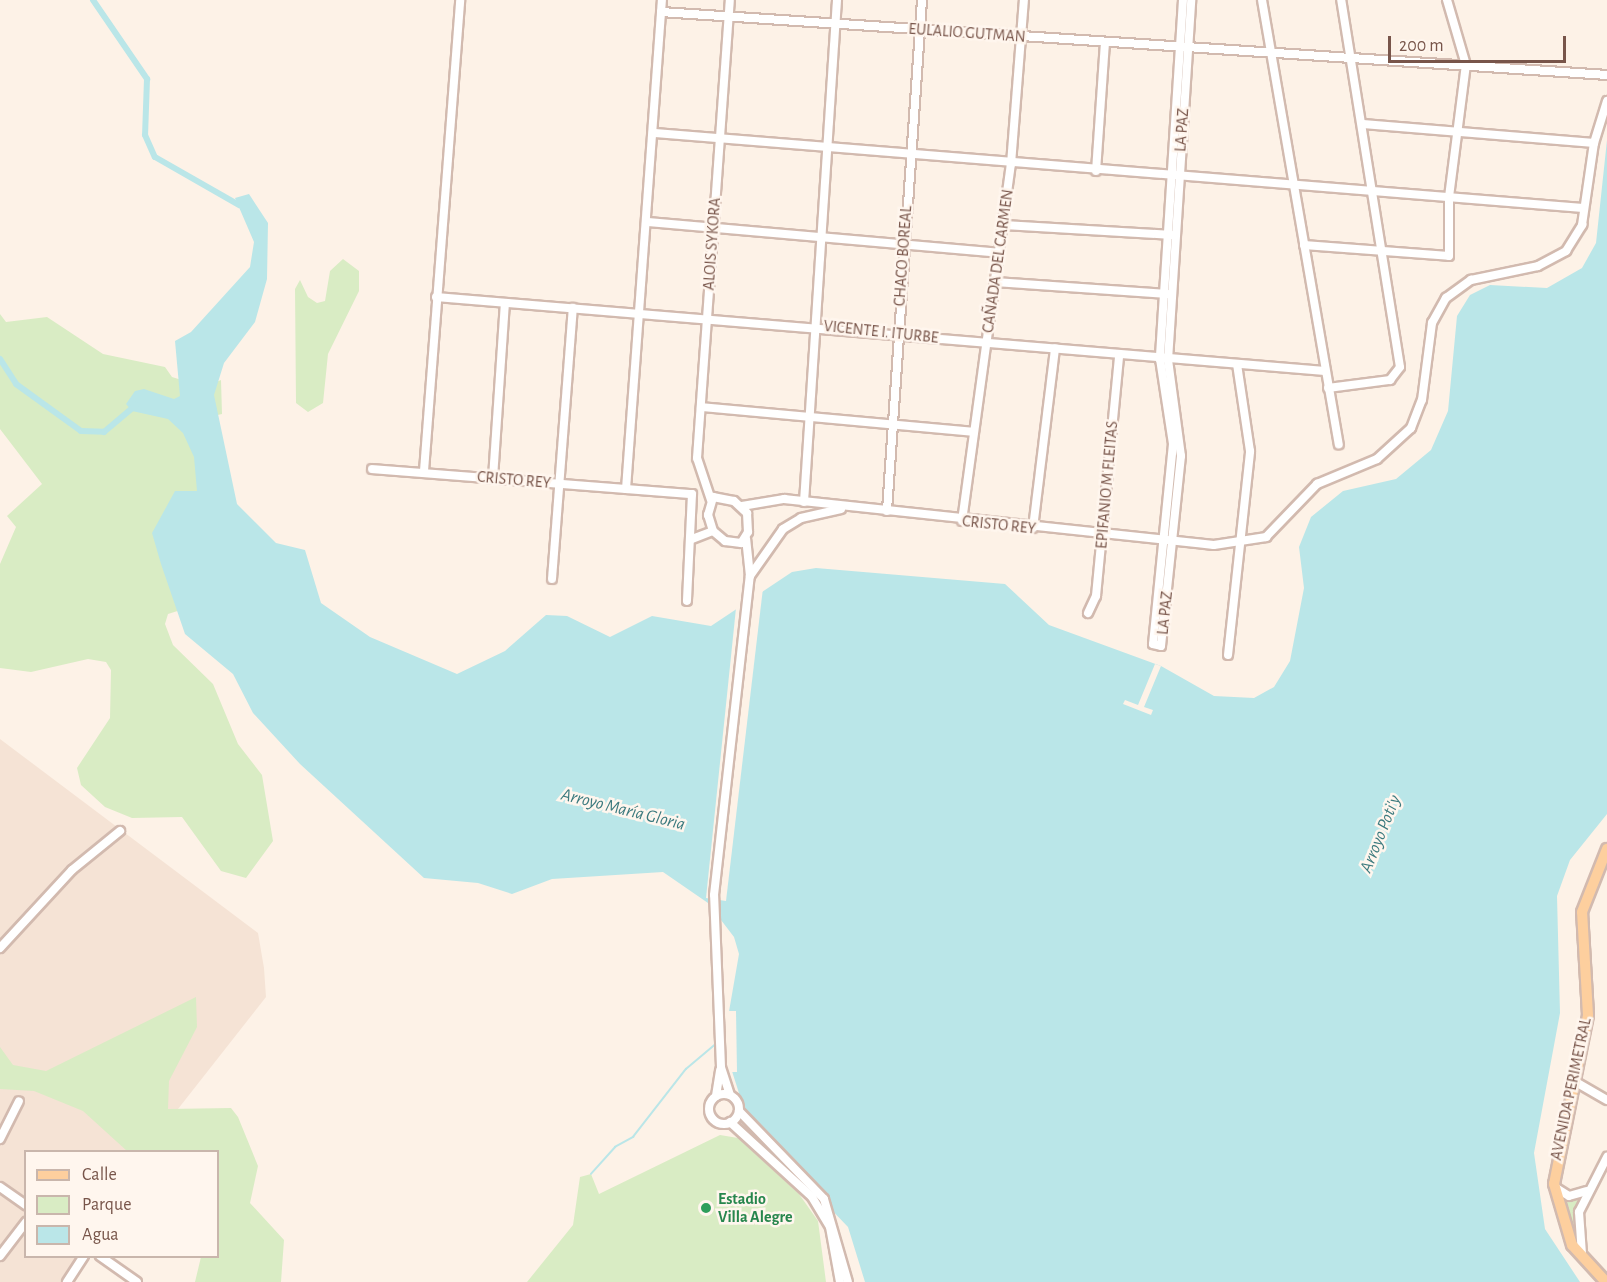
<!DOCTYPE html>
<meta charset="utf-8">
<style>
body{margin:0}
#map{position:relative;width:1607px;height:1282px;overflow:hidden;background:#fdf2e7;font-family:"Alegreya Sans",sans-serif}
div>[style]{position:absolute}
.residential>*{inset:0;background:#f5e3d5}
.green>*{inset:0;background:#d9ecc4}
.water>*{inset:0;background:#bae6e8}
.pier>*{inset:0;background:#fdf2e7}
.stream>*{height:1.5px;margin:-0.75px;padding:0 0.75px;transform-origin:0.75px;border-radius:0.75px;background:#bae6e8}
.canal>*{height:6px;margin:-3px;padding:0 3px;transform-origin:3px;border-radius:3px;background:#bae6e8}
.roads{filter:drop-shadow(2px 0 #d2baaf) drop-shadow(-2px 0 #d2baaf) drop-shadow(0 2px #d2baaf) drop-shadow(0 -2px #d2baaf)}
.minor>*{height:8px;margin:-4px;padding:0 4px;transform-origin:4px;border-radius:4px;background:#fff}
.minor>.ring{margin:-4px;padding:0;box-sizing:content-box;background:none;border:8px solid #fff;border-radius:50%}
.major>*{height:10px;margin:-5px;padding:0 5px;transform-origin:5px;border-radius:5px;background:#fdcf9e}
.dots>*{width:16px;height:16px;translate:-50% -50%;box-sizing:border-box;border:3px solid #fff6ee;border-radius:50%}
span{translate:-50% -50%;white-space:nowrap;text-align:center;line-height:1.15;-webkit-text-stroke:5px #fff6ee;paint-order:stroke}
.street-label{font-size:16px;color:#78554a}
.leisure-label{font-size:16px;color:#27864d;font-weight:700}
.left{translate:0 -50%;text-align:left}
.water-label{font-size:18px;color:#3c7a7e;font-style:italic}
.legend{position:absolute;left:24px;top:1150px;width:195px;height:108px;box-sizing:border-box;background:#fff6ee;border:2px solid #c9b6ac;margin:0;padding:8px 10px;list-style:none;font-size:18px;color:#78554a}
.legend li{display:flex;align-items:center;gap:12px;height:30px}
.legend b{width:30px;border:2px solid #c9b6ac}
.scale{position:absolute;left:1388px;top:36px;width:178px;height:27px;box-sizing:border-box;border:3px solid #78554a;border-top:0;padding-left:8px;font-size:18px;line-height:21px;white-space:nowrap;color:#78554a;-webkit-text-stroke:4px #fff6ee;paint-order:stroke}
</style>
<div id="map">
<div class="residential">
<i style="clip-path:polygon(0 739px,258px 933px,264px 968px,266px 997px,145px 1151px,26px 1152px,26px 1256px,83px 1257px,67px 1282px,0 1282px)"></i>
</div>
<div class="green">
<i style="clip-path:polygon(343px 259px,359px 271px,359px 291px,328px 354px,323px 403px,308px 412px,296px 403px,295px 289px,300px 280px,308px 297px,317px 303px,325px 301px,330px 271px)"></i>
<i style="clip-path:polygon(0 314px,6px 322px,47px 317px,103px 354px,165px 367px,172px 377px,204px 387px,221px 380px,222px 414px,209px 417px,202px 456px,187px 608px,168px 614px,165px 624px,173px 645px,213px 684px,238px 744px,262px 775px,273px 841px,246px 878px,221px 871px,182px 817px,132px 818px,105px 807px,81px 785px,77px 768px,110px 718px,111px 670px,106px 662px,88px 659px,31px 672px,0 668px,0 564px,16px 527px,7px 516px,42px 484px,0 429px)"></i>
<i style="clip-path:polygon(196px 997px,197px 1027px,169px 1081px,168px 1109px,231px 1108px,238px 1117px,258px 1166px,250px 1203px,284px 1240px,281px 1282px,195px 1282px,201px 1257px,218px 1256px,218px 1152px,127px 1151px,83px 1111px,34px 1091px,0 1089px,0 1047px,13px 1065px,46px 1071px)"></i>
<i style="clip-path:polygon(720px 1135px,738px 1138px,799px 1194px,818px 1221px,826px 1282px,527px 1282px,573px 1225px,580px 1177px,591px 1174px,599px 1194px)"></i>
<i style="clip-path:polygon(1557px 1191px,1584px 1195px,1578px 1248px)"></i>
</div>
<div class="water">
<i style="clip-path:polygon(1607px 140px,1607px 814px,1570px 860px,1557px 896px,1560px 1013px,1534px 1153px,1545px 1229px,1580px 1282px,865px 1282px,848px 1227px,757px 1132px,744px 1109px,731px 1068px,727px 1023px,739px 954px,734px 937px,708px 903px,663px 872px,552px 879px,512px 894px,478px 883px,424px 878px,300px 764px,253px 713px,233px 674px,185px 634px,161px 564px,152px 533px,175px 491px,197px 491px,194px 457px,183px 433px,168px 419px,132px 411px,126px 404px,135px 391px,144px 389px,174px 399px,180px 396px,175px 341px,191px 332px,250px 267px,254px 242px,235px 198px,249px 194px,268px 223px,267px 279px,255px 322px,224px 363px,214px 395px,237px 504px,276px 543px,305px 550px,321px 603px,370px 637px,457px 674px,505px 651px,546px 615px,567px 616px,610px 637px,652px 616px,711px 626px,792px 572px,816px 568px,1005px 584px,1049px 625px,1161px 666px,1214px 696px,1254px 698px,1274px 687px,1290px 661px,1304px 588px,1299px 547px,1311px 517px,1343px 491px,1396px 479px,1431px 450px,1448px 411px,1457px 316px,1470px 295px,1490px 285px,1547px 288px,1582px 268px,1596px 243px)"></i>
</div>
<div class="pier">
<i style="clip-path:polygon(763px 588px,726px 901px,706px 898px,736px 608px)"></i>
<i style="clip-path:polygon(1155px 664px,1161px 666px,1144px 707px,1153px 710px,1151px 715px,1123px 704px,1125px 700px,1138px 705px)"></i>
<i style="clip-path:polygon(726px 1011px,736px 1011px,737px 1072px,729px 1072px,725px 1055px)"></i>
</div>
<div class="stream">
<i style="left:591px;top:1174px;width:36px;rotate:-48deg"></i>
<i style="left:615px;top:1147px;width:21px;rotate:-29deg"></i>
<i style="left:633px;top:1137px;width:86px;rotate:-52.1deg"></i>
<i style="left:686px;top:1069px;width:39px;rotate:-40deg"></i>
</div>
<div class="canal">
<i style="left:93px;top:0;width:96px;rotate:55.6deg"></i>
<i style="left:147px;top:79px;width:56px;rotate:92deg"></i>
<i style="left:145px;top:135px;width:24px;rotate:66deg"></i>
<i style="left:155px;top:157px;width:97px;rotate:29.7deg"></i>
<i style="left:0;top:359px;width:30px;rotate:57deg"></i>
<i style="left:16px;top:384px;width:80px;rotate:35.9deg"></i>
<i style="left:81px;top:431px;width:23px;rotate:2deg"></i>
<i style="left:104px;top:432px;width:42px;rotate:-40.2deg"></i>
</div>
<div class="roads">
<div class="minor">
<i style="left:1183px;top:0;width:360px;rotate:93.7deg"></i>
<i style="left:1160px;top:359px;width:86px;rotate:81.3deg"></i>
<i style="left:1173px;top:444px;width:201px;rotate:95.7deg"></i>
<i style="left:1153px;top:644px;width:8px;rotate:14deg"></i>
<i style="left:1161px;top:646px;width:191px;rotate:-84deg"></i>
<i style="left:1181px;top:456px;width:97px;rotate:-97.7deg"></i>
<i style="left:1168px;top:360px;width:361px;rotate:-86.3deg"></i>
<i style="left:1262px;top:0;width:451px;rotate:80.2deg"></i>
<i style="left:661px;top:12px;width:948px;rotate:3.81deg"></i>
<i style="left:1363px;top:124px;width:232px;rotate:4.7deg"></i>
<i style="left:655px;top:133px;width:931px;rotate:4.62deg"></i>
<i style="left:1096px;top:171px;width:128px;rotate:-86deg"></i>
<i style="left:648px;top:222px;width:352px;rotate:5deg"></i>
<i style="left:1004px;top:225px;width:168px;rotate:3.4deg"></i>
<i style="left:1304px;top:245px;width:145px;rotate:4.3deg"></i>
<i style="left:1449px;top:256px;width:59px;rotate:-90deg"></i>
<i style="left:1449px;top:197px;width:133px;rotate:-82.7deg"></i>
<i style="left:1466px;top:65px;width:68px;rotate:-106.3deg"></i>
<i style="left:995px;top:282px;width:173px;rotate:4deg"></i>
<i style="left:436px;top:297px;width:892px;rotate:4.76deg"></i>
<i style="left:1328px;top:388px;width:63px;rotate:-7.4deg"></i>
<i style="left:1390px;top:380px;width:16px;rotate:-52deg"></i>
<i style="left:1400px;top:367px;width:372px;rotate:-99.1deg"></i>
<i style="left:701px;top:407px;width:274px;rotate:5.2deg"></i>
<i style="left:372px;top:469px;width:321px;rotate:4.5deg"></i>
<i style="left:692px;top:494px;width:107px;rotate:92.7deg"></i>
<i style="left:424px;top:471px;width:472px;rotate:-85.6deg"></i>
<i style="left:493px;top:478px;width:175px;rotate:-86.1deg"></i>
<i style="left:626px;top:489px;width:490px;rotate:-85.8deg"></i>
<i style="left:713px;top:497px;width:21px;rotate:11deg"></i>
<i style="left:734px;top:501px;width:18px;rotate:43deg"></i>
<i style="left:747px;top:513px;width:19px;rotate:87deg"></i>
<i style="left:748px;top:532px;width:13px;rotate:122deg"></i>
<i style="left:741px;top:543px;width:16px;rotate:-173deg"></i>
<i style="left:725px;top:541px;width:16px;rotate:-140deg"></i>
<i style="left:713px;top:531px;width:17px;rotate:-107deg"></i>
<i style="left:708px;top:515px;width:19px;rotate:-74deg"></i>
<i style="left:711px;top:500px;width:44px;rotate:-108.4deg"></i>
<i style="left:697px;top:458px;width:459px;rotate:-85.9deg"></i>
<i style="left:804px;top:502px;width:503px;rotate:-86.24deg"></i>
<i style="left:742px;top:506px;width:43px;rotate:-9.5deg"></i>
<i style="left:784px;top:499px;width:432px;rotate:6.1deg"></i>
<i style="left:1214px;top:545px;width:53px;rotate:-8.7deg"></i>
<i style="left:1266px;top:537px;width:74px;rotate:-46.1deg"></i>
<i style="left:1317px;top:484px;width:65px;rotate:-22.6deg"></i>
<i style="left:1377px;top:459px;width:46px;rotate:-42.4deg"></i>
<i style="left:1411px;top:428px;width:30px;rotate:-69deg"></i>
<i style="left:1422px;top:400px;width:78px;rotate:-82.6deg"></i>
<i style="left:1432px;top:323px;width:29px;rotate:-61deg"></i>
<i style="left:1446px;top:298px;width:31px;rotate:-36deg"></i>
<i style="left:1471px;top:280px;width:68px;rotate:-11.8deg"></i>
<i style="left:1538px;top:266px;width:32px;rotate:-28deg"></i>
<i style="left:1566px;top:251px;width:31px;rotate:-58deg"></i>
<i style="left:1582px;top:225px;width:83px;rotate:-81.7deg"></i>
<i style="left:1594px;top:143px;width:44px;rotate:-72.8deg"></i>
<i style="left:887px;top:511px;width:512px;rotate:-86.08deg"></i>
<i style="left:962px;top:521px;width:360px;rotate:-82.2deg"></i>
<i style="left:1011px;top:164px;width:165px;rotate:-85.5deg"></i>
<i style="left:1033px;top:528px;width:181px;rotate:-83deg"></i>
<i style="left:692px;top:539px;width:22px;rotate:-21deg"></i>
<i style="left:750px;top:576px;width:57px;rotate:-54.9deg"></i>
<i style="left:783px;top:529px;width:21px;rotate:-31deg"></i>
<i style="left:801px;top:518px;width:41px;rotate:-12.7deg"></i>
<i style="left:552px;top:579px;width:272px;rotate:-85.6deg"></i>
<i style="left:1088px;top:613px;width:19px;rotate:-65deg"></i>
<i style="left:1096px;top:596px;width:242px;rotate:-84.5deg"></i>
<i style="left:1228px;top:655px;width:205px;rotate:-83.8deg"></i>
<i style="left:1250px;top:451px;width:88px;rotate:-98.5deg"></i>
<i style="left:0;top:948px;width:106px;rotate:-47.3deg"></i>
<i style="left:72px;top:870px;width:62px;rotate:-39.1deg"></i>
<i style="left:1574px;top:1081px;width:38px;rotate:30deg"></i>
<i class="ring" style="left:709px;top:1094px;width:22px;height:22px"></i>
<i style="left:730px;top:1095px;width:29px;rotate:-108deg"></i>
<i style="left:721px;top:1067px;width:172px;rotate:-92.3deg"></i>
<i style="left:714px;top:895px;width:321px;rotate:-83.6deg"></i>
<i style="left:750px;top:576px;width:37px;rotate:-96deg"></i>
<i style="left:716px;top:1096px;width:26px;rotate:-81deg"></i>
<i style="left:739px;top:1111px;width:122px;rotate:46deg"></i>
<i style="left:824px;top:1199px;width:86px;rotate:73.9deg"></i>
<i style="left:730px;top:1122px;width:111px;rotate:42.4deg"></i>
<i style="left:812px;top:1197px;width:35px;rotate:59deg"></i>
<i style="left:830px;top:1227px;width:56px;rotate:79.7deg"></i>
<i style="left:0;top:1139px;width:42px;rotate:-63.4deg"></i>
<i style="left:0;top:1187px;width:32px;rotate:35deg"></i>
<i style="left:1556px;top:1188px;width:15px;rotate:32deg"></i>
<i style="left:1569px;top:1196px;width:18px;rotate:-16deg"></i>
<i style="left:1582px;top:1254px;width:42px;rotate:-94.1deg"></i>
<i style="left:1579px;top:1212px;width:62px;rotate:-63deg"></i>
<i style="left:0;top:1256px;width:43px;rotate:-52.6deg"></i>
<i style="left:100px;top:1256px;width:45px;rotate:35.1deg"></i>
<i style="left:67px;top:1282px;width:31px;rotate:-57deg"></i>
</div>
<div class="major">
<i style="left:1606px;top:1282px;width:50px;rotate:-132.6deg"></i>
<i style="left:1572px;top:1245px;width:64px;rotate:-106.4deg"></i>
<i style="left:1554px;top:1184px;width:172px;rotate:-78.6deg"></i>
<i style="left:1588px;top:1015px;width:103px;rotate:-93.3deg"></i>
<i style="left:1582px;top:912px;width:68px;rotate:-68.4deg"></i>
</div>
</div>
<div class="dots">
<i style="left:706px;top:1208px;background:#2e9e5b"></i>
</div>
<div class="street-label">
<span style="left:967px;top:33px;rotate:4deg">EULALIO GUTMAN</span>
<span style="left:1182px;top:130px;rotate:-86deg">LA PAZ</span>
<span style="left:712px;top:244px;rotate:-86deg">ALOIS SYKORA</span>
<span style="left:903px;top:256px;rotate:-86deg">CHACO BOREAL</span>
<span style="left:998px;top:261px;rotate:-82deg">CAÑADA DEL CARMEN</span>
<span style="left:881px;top:332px;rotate:6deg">VICENTE I. ITURBE</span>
<span style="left:514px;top:480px;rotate:5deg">CRISTO REY</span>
<span style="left:1107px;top:485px;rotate:-85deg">EPIFANIO M FLEITAS</span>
<span style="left:999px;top:525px;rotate:6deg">CRISTO REY</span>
<span style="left:1165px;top:613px;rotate:-84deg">LA PAZ</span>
<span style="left:1571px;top:1089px;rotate:-78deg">AVENIDA PERIMETRAL</span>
</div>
<div class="leisure-label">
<span class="left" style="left:718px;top:1208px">Estadio<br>Villa Alegre</span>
</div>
<div class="water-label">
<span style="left:623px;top:810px;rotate:14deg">Arroyo María Gloria</span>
<span style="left:1381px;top:834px;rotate:-68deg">Arroyo Poti'y</span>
</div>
<ul class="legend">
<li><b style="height:8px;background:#fdcf9e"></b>Calle</li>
<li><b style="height:16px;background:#d9ecc4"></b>Parque</li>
<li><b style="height:16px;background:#bae6e8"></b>Agua</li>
</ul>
<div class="scale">200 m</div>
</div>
